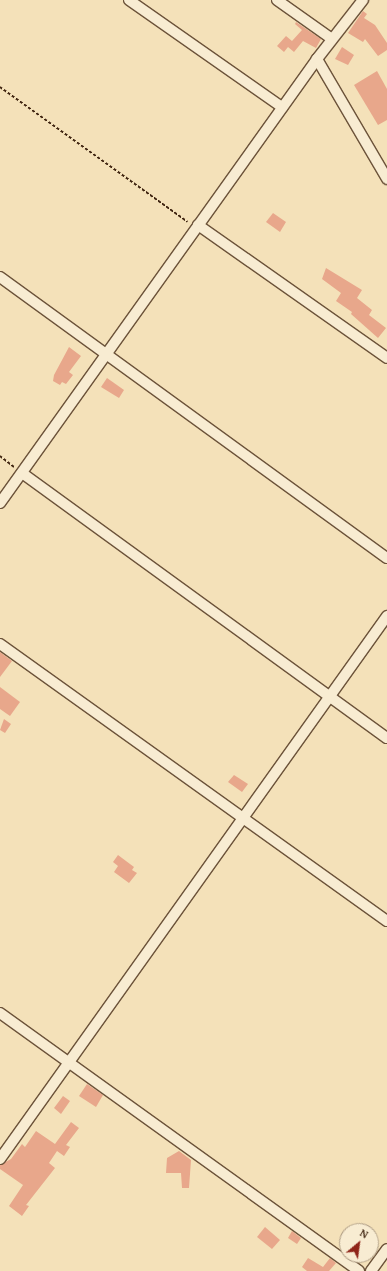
<!DOCTYPE html>
<style>
body{margin:0}
#map{position:relative;width:387px;height:1271px;overflow:hidden;background:#f4e1b9;font-family:"Gentium Book Plus",serif}
div>[style]{position:absolute}
.building>*{inset:0;background:#e8a78b}
.path>*{height:1.5px;margin-top:-0.75px;transform-origin:0;background:repeating-linear-gradient(90deg,#3f2410 0 3px,transparent 0 5px)}
.roads{filter:drop-shadow(1px 0 #6c533a) drop-shadow(-1px 0 #6c533a) drop-shadow(0 1px #6c533a) drop-shadow(0 -1px #6c533a)}
.minor>*{height:10px;margin:-5px;padding:0 5px;transform-origin:5px;border-radius:5px;background:#f8ecd2}
span{translate:-50% -50%;white-space:nowrap;text-align:center;line-height:1.15;-webkit-text-stroke:4px #f8ecd2;paint-order:stroke}
.north{position:absolute;left:339px;top:1223px;width:40px;height:40px;box-sizing:border-box;background:#f8ecd2;border:1px solid #ae9c84;border-radius:50%;rotate:29deg;font-size:11px;font-weight:700;line-height:16px;text-align:center;color:#3f2410}
.north::after{content:'';display:block;margin:auto;width:14px;height:18px;background:#8f2418;clip-path:polygon(50% 0,100% 100%,50% 72%,0 100%)}
</style>
<div id="map">
<div class="building">
<i style="clip-path:polygon(363px 11px,367px 14px,364px 18px,375px 25px,387px 43px,387px 50px,378px 56px,365px 39px,363px 42px,348px 33px)"></i>
<i style="clip-path:polygon(296px 22px,321px 39px,316px 48px,303px 41px,294px 52px,288px 47px,284px 52px,277px 46px,286px 36px,292px 41px,302px 30px,295px 24px)"></i>
<i style="clip-path:polygon(342px 47px,354px 55px,348px 65px,335px 59px)"></i>
<i style="clip-path:polygon(377px 71px,387px 89px,387px 120px,378px 125px,354px 85px)"></i>
<i style="clip-path:polygon(273px 213px,286px 222px,280px 232px,266px 222px)"></i>
<i style="clip-path:polygon(326px 268px,362px 290px,357px 298px,372px 310px,369px 315px,386px 328px,378px 338px,351px 314px,352px 312px,336px 301px,341px 293px,322px 279px)"></i>
<i style="clip-path:polygon(69px 347px,81px 356px,69px 372px,73px 375px,66px 384px,62px 382px,60px 385px,53px 381px,54px 375px)"></i>
<i style="clip-path:polygon(107px 378px,124px 390px,119px 398px,101px 387px)"></i>
<i style="clip-path:polygon(0 652px,12px 661px,0 677px)"></i>
<i style="clip-path:polygon(0 687px,20px 702px,10px 716px,0 709px)"></i>
<i style="clip-path:polygon(4px 719px,11px 724px,5px 733px,0 730px)"></i>
<i style="clip-path:polygon(234px 775px,248px 784px,242px 792px,228px 782px)"></i>
<i style="clip-path:polygon(118px 855px,134px 867px,132px 870px,137px 873px,129px 883px,114px 872px,118px 866px,113px 862px)"></i>
<i style="clip-path:polygon(87px 1084px,103px 1095px,96px 1107px,79px 1096px)"></i>
<i style="clip-path:polygon(63px 1096px,70px 1101px,61px 1114px,54px 1108px)"></i>
<i style="clip-path:polygon(71px 1122px,79px 1128px,66px 1145px,70px 1147px,64px 1156px,57px 1151px,49px 1163px,55px 1168px,26px 1205px,29px 1206px,22px 1216px,9px 1206px,23px 1185px,0 1169px,0 1165px,11px 1159px,22px 1144px,25px 1147px,36px 1131px,55px 1144px)"></i>
<i style="clip-path:polygon(179px 1151px,191px 1160px,189px 1188px,182px 1188px,181px 1173px,166px 1173px,167px 1158px)"></i>
<i style="clip-path:polygon(265px 1227px,280px 1240px,272px 1249px,257px 1237px)"></i>
<i style="clip-path:polygon(292px 1231px,301px 1238px,297px 1244px,288px 1238px)"></i>
<i style="clip-path:polygon(308px 1258px,323px 1267px,330px 1258px,336px 1263px,329px 1271px,307px 1271px,302px 1267px)"></i>
</div>
<div class="path">
<i style="left:0;top:87px;width:231px;rotate:35.7deg"></i>
<i style="left:0;top:456px;width:18px;rotate:38deg"></i>
</div>
<div class="roads">
<div class="minor">
<i style="left:129px;top:0;width:187px;rotate:35deg"></i>
<i style="left:277px;top:0;width:67px;rotate:35.3deg"></i>
<i style="left:317px;top:59px;width:139px;rotate:59.7deg"></i>
<i style="left:198px;top:225px;width:231px;rotate:35.1deg"></i>
<i style="left:0;top:277px;width:478px;rotate:36deg"></i>
<i style="left:22px;top:473px;width:451px;rotate:36deg"></i>
<i style="left:0;top:503px;width:546px;rotate:-54.47deg"></i>
<i style="left:317px;top:59px;width:75px;rotate:-52.1deg"></i>
<i style="left:0;top:644px;width:476px;rotate:35.6deg"></i>
<i style="left:0;top:1013px;width:442px;rotate:35.7deg"></i>
<i style="left:0;top:1159px;width:667px;rotate:-54.52deg"></i>
<i style="left:371px;top:1271px;width:27px;rotate:-54deg"></i>
</div>
</div>
<div class="north">N</div>
</div>
